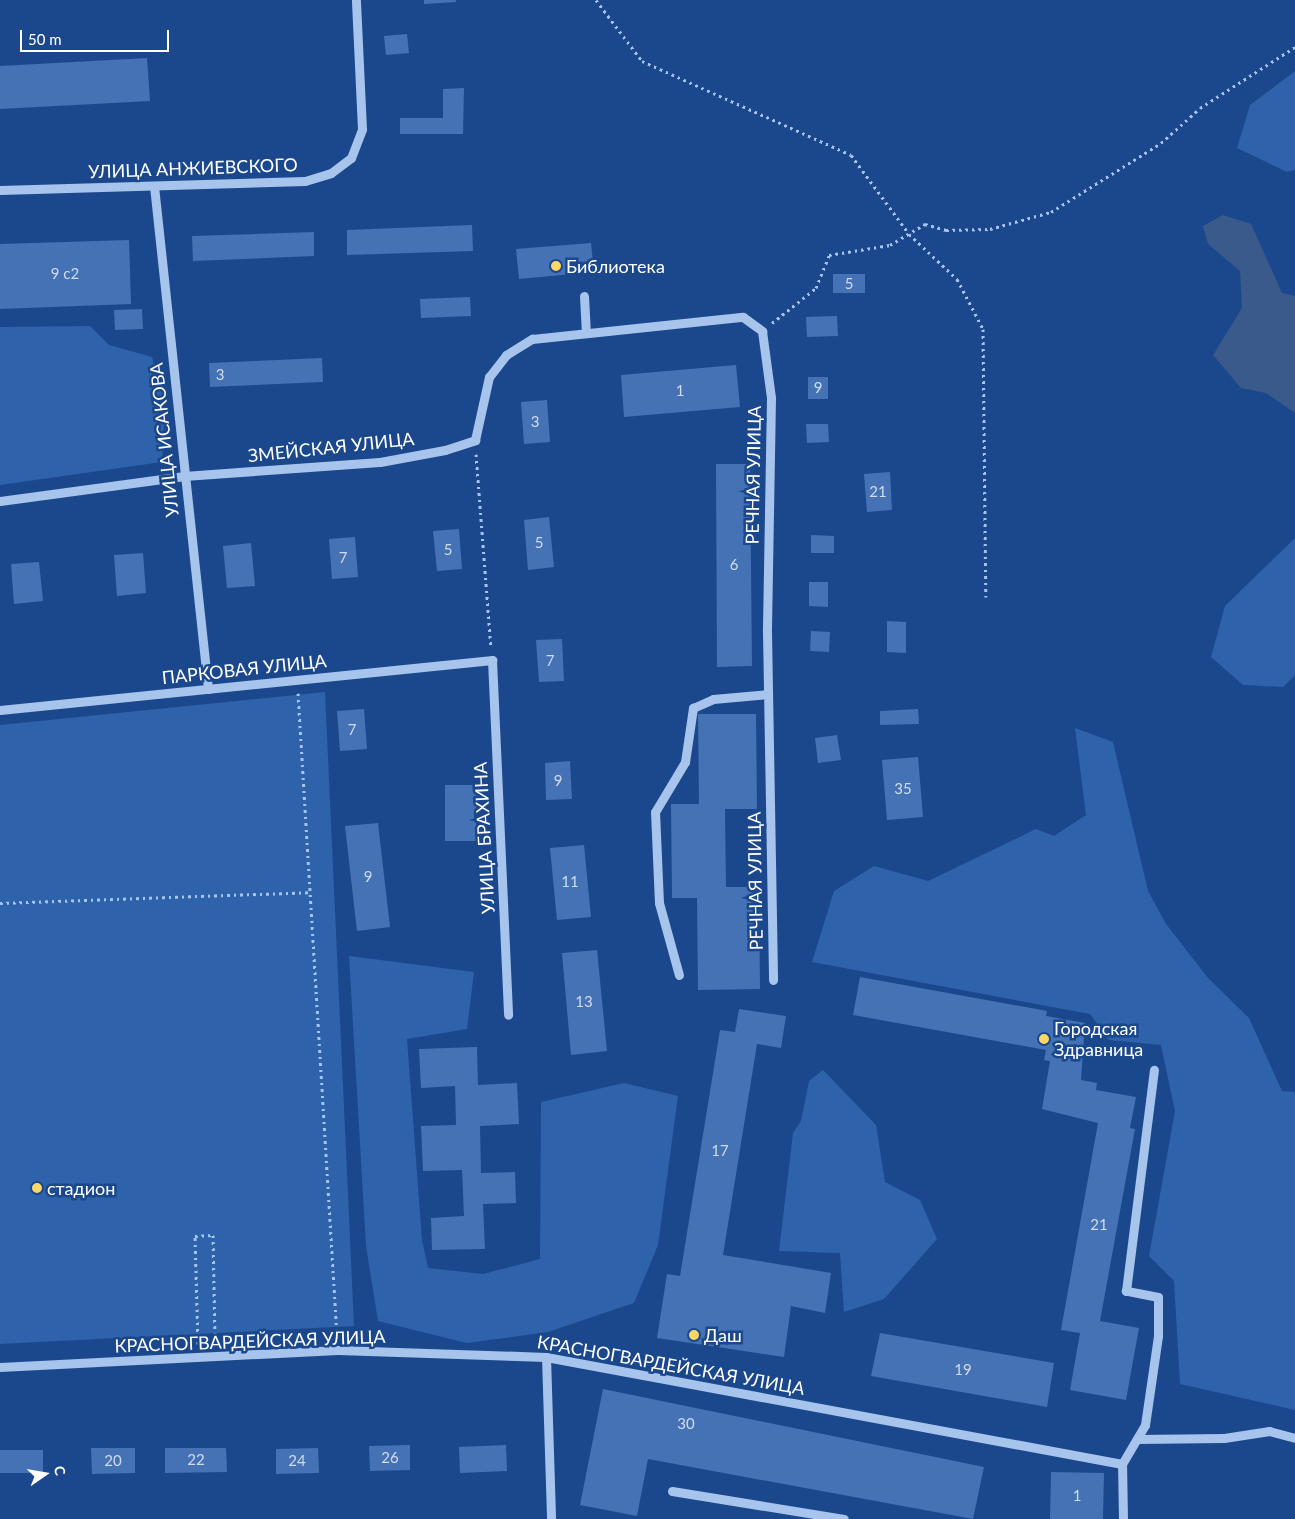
<!DOCTYPE html>
<meta charset="utf-8">
<style>
body{margin:0}
#map{position:relative;width:1295px;height:1519px;overflow:hidden;background:#1b488c;font-family:Lato,sans-serif}
div>[style]{position:absolute}
.green>*{inset:0;background:#2e62aa}
.water>*{inset:0;background:#395a8b}
.building>*{inset:0;background:#4472b4}
.path>*{height:3px;margin-top:-1.5px;transform-origin:0;background:repeating-linear-gradient(90deg,#a7c4ed 0 2.5px,transparent 0 6.5px)}
.minor>*{height:9px;margin:-4.5px;padding:0 4.5px;transform-origin:4.5px;border-radius:4.5px;background:#a7c4ed}
.dots>*{width:14px;height:14px;translate:-50% -50%;box-sizing:border-box;border:2px solid #1b488c;border-radius:50%}
span{translate:-50% -50%;white-space:nowrap;text-align:center;line-height:1.15;-webkit-text-stroke:5px #1b488c;paint-order:stroke}
.number-label{font-size:15px;color:#d0dcec}
.number-label span{-webkit-text-stroke-width:0}
.street-label{font-size:18px;color:#fff}
.poi-label{font-size:18px;color:#fff}
.left{translate:0 -50%;text-align:left}
.north{position:absolute;left:20px;top:1449px;width:50px;height:50px;-webkit-text-stroke:4px #1b488c;paint-order:stroke;rotate:77deg;font-size:14px;font-weight:700;line-height:20px;text-align:center;color:#fff}
.north::after{content:'';display:block;margin:auto;width:18px;height:22px;background:#fff;clip-path:polygon(50% 0,100% 100%,50% 72%,0 100%)}
.scale{position:absolute;left:20px;top:30px;width:149px;height:22px;box-sizing:border-box;border:2px solid #fff;border-top:0;padding-left:6px;font-size:15px;line-height:18px;white-space:nowrap;color:#fff;-webkit-text-stroke:4px #1b488c;paint-order:stroke}
</style>
<div id="map">
<div class="green">
<i style="clip-path:polygon(1295px 71px,1295px 170px,1287px 172px,1237px 148px,1250px 105px)"></i>
<i style="clip-path:polygon(90px 326px,109px 345px,152px 357px,165px 404px,162px 462px,0 485px,0 327px)"></i>
<i style="clip-path:polygon(1295px 538px,1295px 675px,1283px 687px,1243px 685px,1211px 657px,1225px 606px)"></i>
<i style="clip-path:polygon(325px 692px,354px 1326px,0 1344px,0 725px)"></i>
<i style="clip-path:polygon(1075px 728px,1113px 742px,1148px 891px,1166px 924px,1208px 978px,1249px 1018px,1282px 1091px,1295px 1092px,1295px 1410px,1180px 1384px,1174px 1281px,1149px 1256px,1175px 1111px,1161px 1045px,1109px 1040px,1090px 1014px,812px 962px,834px 891px,874px 866px,928px 881px,1036px 829px,1054px 836px,1086px 815px)"></i>
<i style="clip-path:polygon(349px 956px,474px 972px,467px 1029px,407px 1039px,422px 1240px,428px 1268px,483px 1274px,540px 1259px,541px 1102px,624px 1083px,678px 1096px,658px 1245px,634px 1303px,548px 1332px,467px 1343px,378px 1321px,366px 1246px)"></i>
<i style="clip-path:polygon(823px 1070px,876px 1125px,885px 1182px,920px 1200px,937px 1239px,884px 1299px,844px 1312px,840px 1253px,779px 1251px,793px 1133px,801px 1121px,809px 1081px)"></i>
</div>
<div class="water">
<i style="clip-path:polygon(1223px 215px,1251px 224px,1282px 293px,1295px 296px,1295px 413px,1266px 393px,1241px 388px,1213px 355px,1242px 308px,1240px 271px,1208px 244px,1203px 226px)"></i>
</div>
<div class="building">
<i style="clip-path:polygon(424px 0,456px 0,456px 2px,424px 4px)"></i>
<i style="clip-path:polygon(407px 34px,409px 53px,386px 55px,384px 36px)"></i>
<i style="clip-path:polygon(147px 58px,150px 101px,0 109px,0 66px)"></i>
<i style="clip-path:polygon(464px 88px,463px 134px,400px 134px,400px 118px,443px 118px,443px 89px)"></i>
<i style="clip-path:polygon(472px 225px,473px 251px,347px 255px,347px 230px)"></i>
<i style="clip-path:polygon(314px 232px,314px 256px,193px 261px,192px 236px)"></i>
<i style="clip-path:polygon(129px 240px,131px 304px,0 309px,0 244px)"></i>
<i style="clip-path:polygon(591px 243px,594px 272px,519px 279px,516px 249px)"></i>
<i style="clip-path:polygon(833px 274px,865px 274px,865px 293px,833px 293px)"></i>
<i style="clip-path:polygon(470px 297px,471px 316px,421px 318px,420px 299px)"></i>
<i style="clip-path:polygon(142px 309px,143px 329px,115px 330px,114px 310px)"></i>
<i style="clip-path:polygon(837px 316px,838px 336px,807px 337px,806px 317px)"></i>
<i style="clip-path:polygon(322px 358px,323px 382px,210px 387px,209px 363px)"></i>
<i style="clip-path:polygon(736px 365px,740px 407px,624px 417px,621px 375px)"></i>
<i style="clip-path:polygon(808px 377px,828px 377px,828px 399px,808px 399px)"></i>
<i style="clip-path:polygon(547px 400px,550px 442px,524px 444px,521px 402px)"></i>
<i style="clip-path:polygon(806px 424px,828px 424px,829px 442px,807px 443px)"></i>
<i style="clip-path:polygon(716px 464px,750px 464px,752px 666px,717px 667px)"></i>
<i style="clip-path:polygon(890px 472px,892px 510px,867px 512px,864px 474px)"></i>
<i style="clip-path:polygon(549px 517px,554px 567px,528px 570px,524px 520px)"></i>
<i style="clip-path:polygon(459px 529px,462px 569px,437px 571px,433px 531px)"></i>
<i style="clip-path:polygon(811px 535px,834px 536px,834px 553px,811px 553px)"></i>
<i style="clip-path:polygon(355px 537px,358px 577px,332px 579px,329px 539px)"></i>
<i style="clip-path:polygon(251px 543px,255px 586px,227px 588px,223px 546px)"></i>
<i style="clip-path:polygon(143px 553px,146px 593px,117px 596px,114px 555px)"></i>
<i style="clip-path:polygon(39px 562px,43px 601px,14px 604px,11px 564px)"></i>
<i style="clip-path:polygon(809px 582px,828px 582px,828px 607px,809px 606px)"></i>
<i style="clip-path:polygon(887px 621px,906px 622px,906px 653px,887px 652px)"></i>
<i style="clip-path:polygon(811px 631px,830px 632px,829px 652px,810px 651px)"></i>
<i style="clip-path:polygon(562px 639px,564px 681px,539px 682px,536px 640px)"></i>
<i style="clip-path:polygon(364px 709px,367px 749px,340px 751px,337px 711px)"></i>
<i style="clip-path:polygon(918px 709px,919px 724px,880px 725px,880px 711px)"></i>
<i style="clip-path:polygon(698px 714px,756px 714px,757px 809px,725px 809px,726px 887px,759px 887px,760px 989px,698px 990px,697px 898px,672px 898px,671px 804px,699px 804px)"></i>
<i style="clip-path:polygon(837px 735px,841px 760px,818px 763px,815px 738px)"></i>
<i style="clip-path:polygon(918px 757px,923px 817px,887px 820px,882px 760px)"></i>
<i style="clip-path:polygon(570px 761px,572px 799px,546px 800px,545px 763px)"></i>
<i style="clip-path:polygon(445px 785px,476px 785px,476px 841px,445px 841px)"></i>
<i style="clip-path:polygon(378px 823px,390px 927px,357px 931px,345px 826px)"></i>
<i style="clip-path:polygon(584px 845px,591px 917px,557px 920px,550px 848px)"></i>
<i style="clip-path:polygon(597px 950px,607px 1051px,571px 1055px,562px 953px)"></i>
<i style="clip-path:polygon(860px 977px,1047px 1011px,1046px 1016px,1085px 1023px,1081px 1080px,1097px 1083px,1096px 1090px,1136px 1097px,1130px 1128px,1135px 1129px,1100px 1321px,1139px 1328px,1126px 1400px,1070px 1390px,1080px 1333px,1061px 1330px,1098px 1123px,1042px 1109px,1050px 1061px,1044px 1060px,1046px 1050px,853px 1015px)"></i>
<i style="clip-path:polygon(739px 1009px,786px 1016px,781px 1048px,757px 1044px,723px 1255px,831px 1273px,825px 1313px,791px 1306px,784px 1357px,657px 1338px,667px 1274px,680px 1276px,720px 1030px,735px 1032px)"></i>
<i style="clip-path:polygon(477px 1047px,478px 1085px,517px 1083px,519px 1124px,480px 1126px,481px 1173px,515px 1172px,516px 1203px,483px 1204px,485px 1249px,432px 1250px,431px 1218px,464px 1216px,462px 1170px,423px 1171px,421px 1126px,456px 1125px,455px 1086px,421px 1088px,419px 1049px)"></i>
<i style="clip-path:polygon(880px 1333px,1054px 1363px,1047px 1407px,871px 1376px)"></i>
<i style="clip-path:polygon(603px 1389px,984px 1467px,973px 1519px,648px 1459px,637px 1516px,580px 1505px)"></i>
<i style="clip-path:polygon(410px 1445px,410px 1470px,370px 1471px,369px 1446px)"></i>
<i style="clip-path:polygon(506px 1445px,507px 1471px,460px 1473px,459px 1447px)"></i>
<i style="clip-path:polygon(91px 1448px,135px 1448px,135px 1473px,92px 1474px)"></i>
<i style="clip-path:polygon(165px 1448px,226px 1448px,227px 1472px,165px 1473px)"></i>
<i style="clip-path:polygon(318px 1448px,319px 1473px,276px 1474px,276px 1449px)"></i>
<i style="clip-path:polygon(0 1450px,43px 1450px,43px 1473px,0 1473px)"></i>
<i style="clip-path:polygon(1051px 1472px,1104px 1473px,1103px 1519px,1050px 1519px)"></i>
</div>
<div class="path">
<i style="left:596px;top:0;width:76px;rotate:53deg"></i>
<i style="left:642px;top:61px;width:229px;rotate:24.2deg"></i>
<i style="left:851px;top:155px;width:98px;rotate:53.7deg"></i>
<i style="left:909px;top:234px;width:66px;rotate:43.2deg"></i>
<i style="left:957px;top:279px;width:56px;rotate:62.5deg"></i>
<i style="left:983px;top:329px;width:268px;rotate:89.4deg"></i>
<i style="left:772px;top:323px;width:56px;rotate:-38.5deg"></i>
<i style="left:816px;top:288px;width:35px;rotate:-68deg"></i>
<i style="left:829px;top:255px;width:62px;rotate:-9.3deg"></i>
<i style="left:890px;top:245px;width:41px;rotate:-31deg"></i>
<i style="left:925px;top:224px;width:22px;rotate:16deg"></i>
<i style="left:946px;top:230px;width:44px;rotate:-1.3deg"></i>
<i style="left:990px;top:229px;width:63px;rotate:-15.6deg"></i>
<i style="left:1051px;top:212px;width:130px;rotate:-32.1deg"></i>
<i style="left:1161px;top:143px;width:52px;rotate:-41.9deg"></i>
<i style="left:1200px;top:108px;width:113px;rotate:-32.7deg"></i>
<i style="left:476px;top:454px;width:194px;rotate:85.6deg"></i>
<i style="left:298px;top:693px;width:644px;rotate:86.53deg"></i>
<i style="left:0;top:903px;width:310px;rotate:-2deg"></i>
<i style="left:198px;top:1344px;width:108px;rotate:-91.6deg"></i>
<i style="left:195px;top:1236px;width:18px;rotate:-3deg"></i>
<i style="left:213px;top:1235px;width:107px;rotate:88.9deg"></i>
</div>
<div class="minor">
<i style="left:154px;top:186px;width:506px;rotate:83.87deg"></i>
<i style="left:0;top:190px;width:305px;rotate:-1.7deg"></i>
<i style="left:305px;top:181px;width:27px;rotate:-17deg"></i>
<i style="left:331px;top:173px;width:25px;rotate:-37deg"></i>
<i style="left:351px;top:158px;width:31px;rotate:-69deg"></i>
<i style="left:362px;top:129px;width:129px;rotate:-92.7deg"></i>
<i style="left:584px;top:296px;width:35px;rotate:87deg"></i>
<i style="left:0;top:501px;width:186px;rotate:-7.7deg"></i>
<i style="left:184px;top:476px;width:196px;rotate:-4.1deg"></i>
<i style="left:380px;top:462px;width:66px;rotate:-10.5deg"></i>
<i style="left:445px;top:450px;width:32px;rotate:-18deg"></i>
<i style="left:475px;top:440px;width:65px;rotate:-77.5deg"></i>
<i style="left:489px;top:377px;width:28px;rotate:-52deg"></i>
<i style="left:506px;top:355px;width:31px;rotate:-32deg"></i>
<i style="left:532px;top:339px;width:212px;rotate:-6deg"></i>
<i style="left:743px;top:317px;width:24px;rotate:36deg"></i>
<i style="left:762px;top:331px;width:68px;rotate:82.3deg"></i>
<i style="left:771px;top:398px;width:234px;rotate:91deg"></i>
<i style="left:767px;top:632px;width:348px;rotate:89deg"></i>
<i style="left:0;top:710px;width:495px;rotate:-5.8deg"></i>
<i style="left:492px;top:660px;width:355px;rotate:87.4deg"></i>
<i style="left:679px;top:975px;width:75px;rotate:-105.5deg"></i>
<i style="left:659px;top:903px;width:91px;rotate:-92.5deg"></i>
<i style="left:655px;top:812px;width:58px;rotate:-59deg"></i>
<i style="left:685px;top:762px;width:55px;rotate:-81.6deg"></i>
<i style="left:693px;top:708px;width:22px;rotate:-24deg"></i>
<i style="left:713px;top:699px;width:55px;rotate:-5.2deg"></i>
<i style="left:546px;top:1357px;width:162px;rotate:88.2deg"></i>
<i style="left:0;top:1367px;width:338px;rotate:-2.9deg"></i>
<i style="left:338px;top:1350px;width:208px;rotate:1.9deg"></i>
<i style="left:546px;top:1357px;width:586px;rotate:10.52deg"></i>
<i style="left:1137px;top:1439px;width:87px;rotate:-0.7deg"></i>
<i style="left:1224px;top:1438px;width:46px;rotate:-8.8deg"></i>
<i style="left:1269px;top:1431px;width:27px;rotate:15deg"></i>
<i style="left:672px;top:1491px;width:174px;rotate:9.2deg"></i>
<i style="left:1123px;top:1519px;width:55px;rotate:-91deg"></i>
<i style="left:1122px;top:1464px;width:45px;rotate:-59.5deg"></i>
<i style="left:1145px;top:1425px;width:90px;rotate:-81.7deg"></i>
<i style="left:1158px;top:1336px;width:39px;rotate:-90deg"></i>
<i style="left:1158px;top:1297px;width:33px;rotate:-169deg"></i>
<i style="left:1126px;top:1291px;width:223px;rotate:-82.8deg"></i>
</div>
<div class="dots">
<i style="left:556px;top:266px;background:#ffd764"></i>
<i style="left:1044px;top:1039px;background:#ffd764"></i>
<i style="left:37px;top:1188px;background:#ffd764"></i>
<i style="left:694px;top:1335px;background:#ffd764"></i>
</div>
<div class="number-label">
<span style="left:65px;top:274px">9 с2</span>
<span style="left:849px;top:284px">5</span>
<span style="left:220px;top:375px">3</span>
<span style="left:818px;top:388px">9</span>
<span style="left:680px;top:391px">1</span>
<span style="left:535px;top:422px">3</span>
<span style="left:878px;top:492px">21</span>
<span style="left:539px;top:543px">5</span>
<span style="left:448px;top:550px">5</span>
<span style="left:343px;top:558px">7</span>
<span style="left:734px;top:565px">6</span>
<span style="left:550px;top:661px">7</span>
<span style="left:352px;top:730px">7</span>
<span style="left:558px;top:781px">9</span>
<span style="left:903px;top:789px">35</span>
<span style="left:368px;top:877px">9</span>
<span style="left:570px;top:882px">11</span>
<span style="left:584px;top:1002px">13</span>
<span style="left:720px;top:1151px">17</span>
<span style="left:1099px;top:1225px">21</span>
<span style="left:963px;top:1370px">19</span>
<span style="left:686px;top:1424px">30</span>
<span style="left:390px;top:1458px">26</span>
<span style="left:196px;top:1460px">22</span>
<span style="left:113px;top:1461px">20</span>
<span style="left:297px;top:1461px">24</span>
<span style="left:1077px;top:1496px">1</span>
</div>
<div class="street-label">
<span style="left:193px;top:168px;rotate:-2deg">УЛИЦА АНЖИЕВСКОГО</span>
<span style="left:164px;top:440px;rotate:-96deg">УЛИЦА ИСАКОВА</span>
<span style="left:331px;top:447px;rotate:-6deg">ЗМЕЙСКАЯ УЛИЦА</span>
<span style="left:753px;top:475px;rotate:-89deg">РЕЧНАЯ УЛИЦА</span>
<span style="left:244px;top:669px;rotate:-6deg">ПАРКОВАЯ УЛИЦА</span>
<span style="left:484px;top:838px;rotate:-93deg">УЛИЦА БРАХИНА</span>
<span style="left:755px;top:881px;rotate:-91deg">РЕЧНАЯ УЛИЦА</span>
<span style="left:250px;top:1341px;rotate:-2deg">КРАСНОГВАРДЕЙСКАЯ УЛИЦА</span>
<span style="left:671px;top:1365px;rotate:10deg">КРАСНОГВАРДЕЙСКАЯ УЛИЦА</span>
</div>
<div class="poi-label">
<span class="left" style="left:566px;top:266px">Библиотека</span>
<span class="left" style="left:1054px;top:1039px">Городская<br>Здравница</span>
<span class="left" style="left:47px;top:1188px">стадион</span>
<span class="left" style="left:704px;top:1335px">Даш</span>
</div>
<div class="north">С</div>
<div class="scale">50 m</div>
</div>
